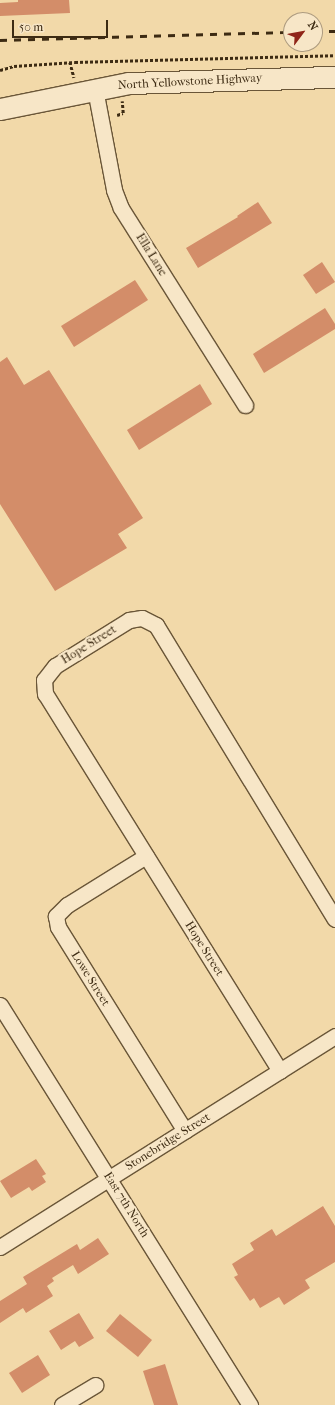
<!DOCTYPE html>
<style>
body{margin:0}
#map{position:relative;width:335px;height:1405px;overflow:hidden;background:#f2d9a9;font-family:"IM FELL French Canon",serif}
div>[style]{position:absolute}
.building>*{inset:0;background:#d38d69}
.path>*{height:2.5px;margin-top:-1.25px;transform-origin:0;background:repeating-linear-gradient(90deg,#3d2b13 0 3px,transparent 0 5px)}
.roads{filter:drop-shadow(1px 0 #6a5638) drop-shadow(-1px 0 #6a5638) drop-shadow(0 1px #6a5638) drop-shadow(0 -1px #6a5638)}
.minor>*{height:15px;margin:-7.5px;padding:0 7.5px;transform-origin:7.5px;border-radius:7.5px;background:#f7e6c7}
.secondary>*{height:21px;margin:-10.5px;padding:0 10.5px;transform-origin:10.5px;border-radius:10.5px;background:#f7e6c7}
.rail>*{height:3px;margin-top:-1.5px;transform-origin:0;background:repeating-linear-gradient(90deg,#3d2b13 0 7px,transparent 0 14px)}
span{translate:-50% -50%;white-space:nowrap;text-align:center;line-height:1.15;-webkit-text-stroke:4px #f7e6c7;paint-order:stroke}
.street-label{font-size:12px;color:#3d2b13}
.north{position:absolute;left:283px;top:12px;width:40px;height:40px;box-sizing:border-box;background:#f7e6c7;border:1px solid #ad9b7f;border-radius:50%;rotate:58deg;font-size:11px;font-weight:700;line-height:16px;text-align:center;color:#3d2b13}
.north::after{content:'';display:block;margin:auto;width:14px;height:18px;background:#8f2418;clip-path:polygon(50% 0,100% 100%,50% 72%,0 100%)}
.scale{position:absolute;left:12px;top:20px;width:96px;height:18px;box-sizing:border-box;border:2px solid #3d2b13;border-top:0;padding-left:5px;font-size:12px;line-height:14px;white-space:nowrap;color:#3d2b13;-webkit-text-stroke:3px #f7e6c7;paint-order:stroke}
</style>
<div id="map">
<div class="building">
<i style="clip-path:polygon(18px 0,69px 0,70px 13px,0 16px,0 3px,18px 2px)"></i>
<i style="clip-path:polygon(258px 202px,272px 223px,198px 268px,186px 248px,238px 217px,237px 216px)"></i>
<i style="clip-path:polygon(322px 262px,335px 282px,316px 294px,303px 275px)"></i>
<i style="clip-path:polygon(135px 280px,148px 300px,74px 347px,61px 326px)"></i>
<i style="clip-path:polygon(325px 308px,335px 324px,335px 329px,264px 373px,253px 354px)"></i>
<i style="clip-path:polygon(7px 357px,24px 385px,49px 370px,143px 518px,118px 534px,127px 548px,55px 591px,0 504px,0 362px)"></i>
<i style="clip-path:polygon(200px 384px,212px 404px,139px 450px,127px 430px)"></i>
<i style="clip-path:polygon(36px 1159px,46px 1174px,42px 1176px,46px 1182px,32px 1191px,29px 1187px,11px 1198px,0 1181px)"></i>
<i style="clip-path:polygon(323px 1206px,335px 1226px,335px 1262px,305px 1280px,310px 1288px,284px 1305px,279px 1297px,260px 1308px,254px 1298px,250px 1301px,234px 1277px,238px 1275px,232px 1264px,254px 1250px,250px 1243px,272px 1229px,276px 1236px)"></i>
<i style="clip-path:polygon(98px 1238px,109px 1254px,78px 1274px,73px 1265px,52px 1278px,54px 1281px,47px 1286px,53px 1296px,26px 1313px,23px 1308px,0 1323px,0 1301px,27px 1284px,23px 1277px,77px 1244px,80px 1250px)"></i>
<i style="clip-path:polygon(79px 1313px,94px 1338px,79px 1347px,75px 1341px,61px 1350px,49px 1331px)"></i>
<i style="clip-path:polygon(120px 1314px,152px 1340px,138px 1357px,106px 1331px)"></i>
<i style="clip-path:polygon(38px 1355px,50px 1375px,22px 1393px,9px 1373px)"></i>
<i style="clip-path:polygon(165px 1364px,178px 1405px,154px 1405px,143px 1371px)"></i>
</div>
<div class="path">
<i style="left:70px;top:62px;width:16px;rotate:75deg"></i>
<i style="left:0;top:70px;width:15px;rotate:-16deg"></i>
<i style="left:14px;top:66px;width:61px;rotate:-3.8deg"></i>
<i style="left:75px;top:62px;width:260px;rotate:-1.5deg"></i>
<i style="left:117px;top:115px;width:6px;rotate:-18deg"></i>
<i style="left:123px;top:113px;width:12px;rotate:-95deg"></i>
</div>
<div class="roads">
<div class="minor">
<i style="left:95px;top:89px;width:103px;rotate:79.3deg"></i>
<i style="left:114px;top:190px;width:19px;rotate:69deg"></i>
<i style="left:121px;top:208px;width:233px;rotate:57.8deg"></i>
<i style="left:146px;top:856px;width:93px;rotate:148.2deg"></i>
<i style="left:67px;top:905px;width:16px;rotate:135deg"></i>
<i style="left:56px;top:916px;width:11px;rotate:80deg"></i>
<i style="left:58px;top:927px;width:240px;rotate:58.1deg"></i>
<i style="left:0;top:1005px;width:472px;rotate:58deg"></i>
<i style="left:280px;top:1071px;width:444px;rotate:-121.9deg"></i>
<i style="left:45px;top:694px;width:14px;rotate:-94deg"></i>
<i style="left:44px;top:680px;width:18px;rotate:-52deg"></i>
<i style="left:55px;top:666px;width:87px;rotate:-31.9deg"></i>
<i style="left:129px;top:620px;width:13px;rotate:-9deg"></i>
<i style="left:142px;top:618px;width:16px;rotate:27deg"></i>
<i style="left:156px;top:625px;width:344px;rotate:58.7deg"></i>
<i style="left:0;top:1247px;width:396px;rotate:-32.2deg"></i>
<i style="left:62px;top:1405px;width:39px;rotate:-31deg"></i>
</div>
<div class="secondary">
<i style="left:0;top:109px;width:132px;rotate:-11.4deg"></i>
<i style="left:129px;top:83px;width:206px;rotate:-1.7deg"></i>
</div>
</div>
<div class="rail">
<i style="left:315px;top:31px;width:20px"></i>
<i style="left:0;top:40px;width:291px;rotate:-1.6deg"></i>
</div>
<div class="street-label">
<span style="left:190px;top:82px;rotate:-3deg">North Yellowstone Highway</span>
<span style="left:151px;top:255px;rotate:58deg">Ella Lane</span>
<span style="left:89px;top:645px;rotate:-32deg">Hope Street</span>
<span style="left:204px;top:949px;rotate:58deg">Hope Street</span>
<span style="left:90px;top:979px;rotate:58deg">Lowe Street</span>
<span style="left:168px;top:1142px;rotate:-32deg">Stonebridge Street</span>
<span style="left:126px;top:1205px;rotate:58deg">East 7th North</span>
</div>
<div class="north">N</div>
<div class="scale">50 m</div>
</div>
